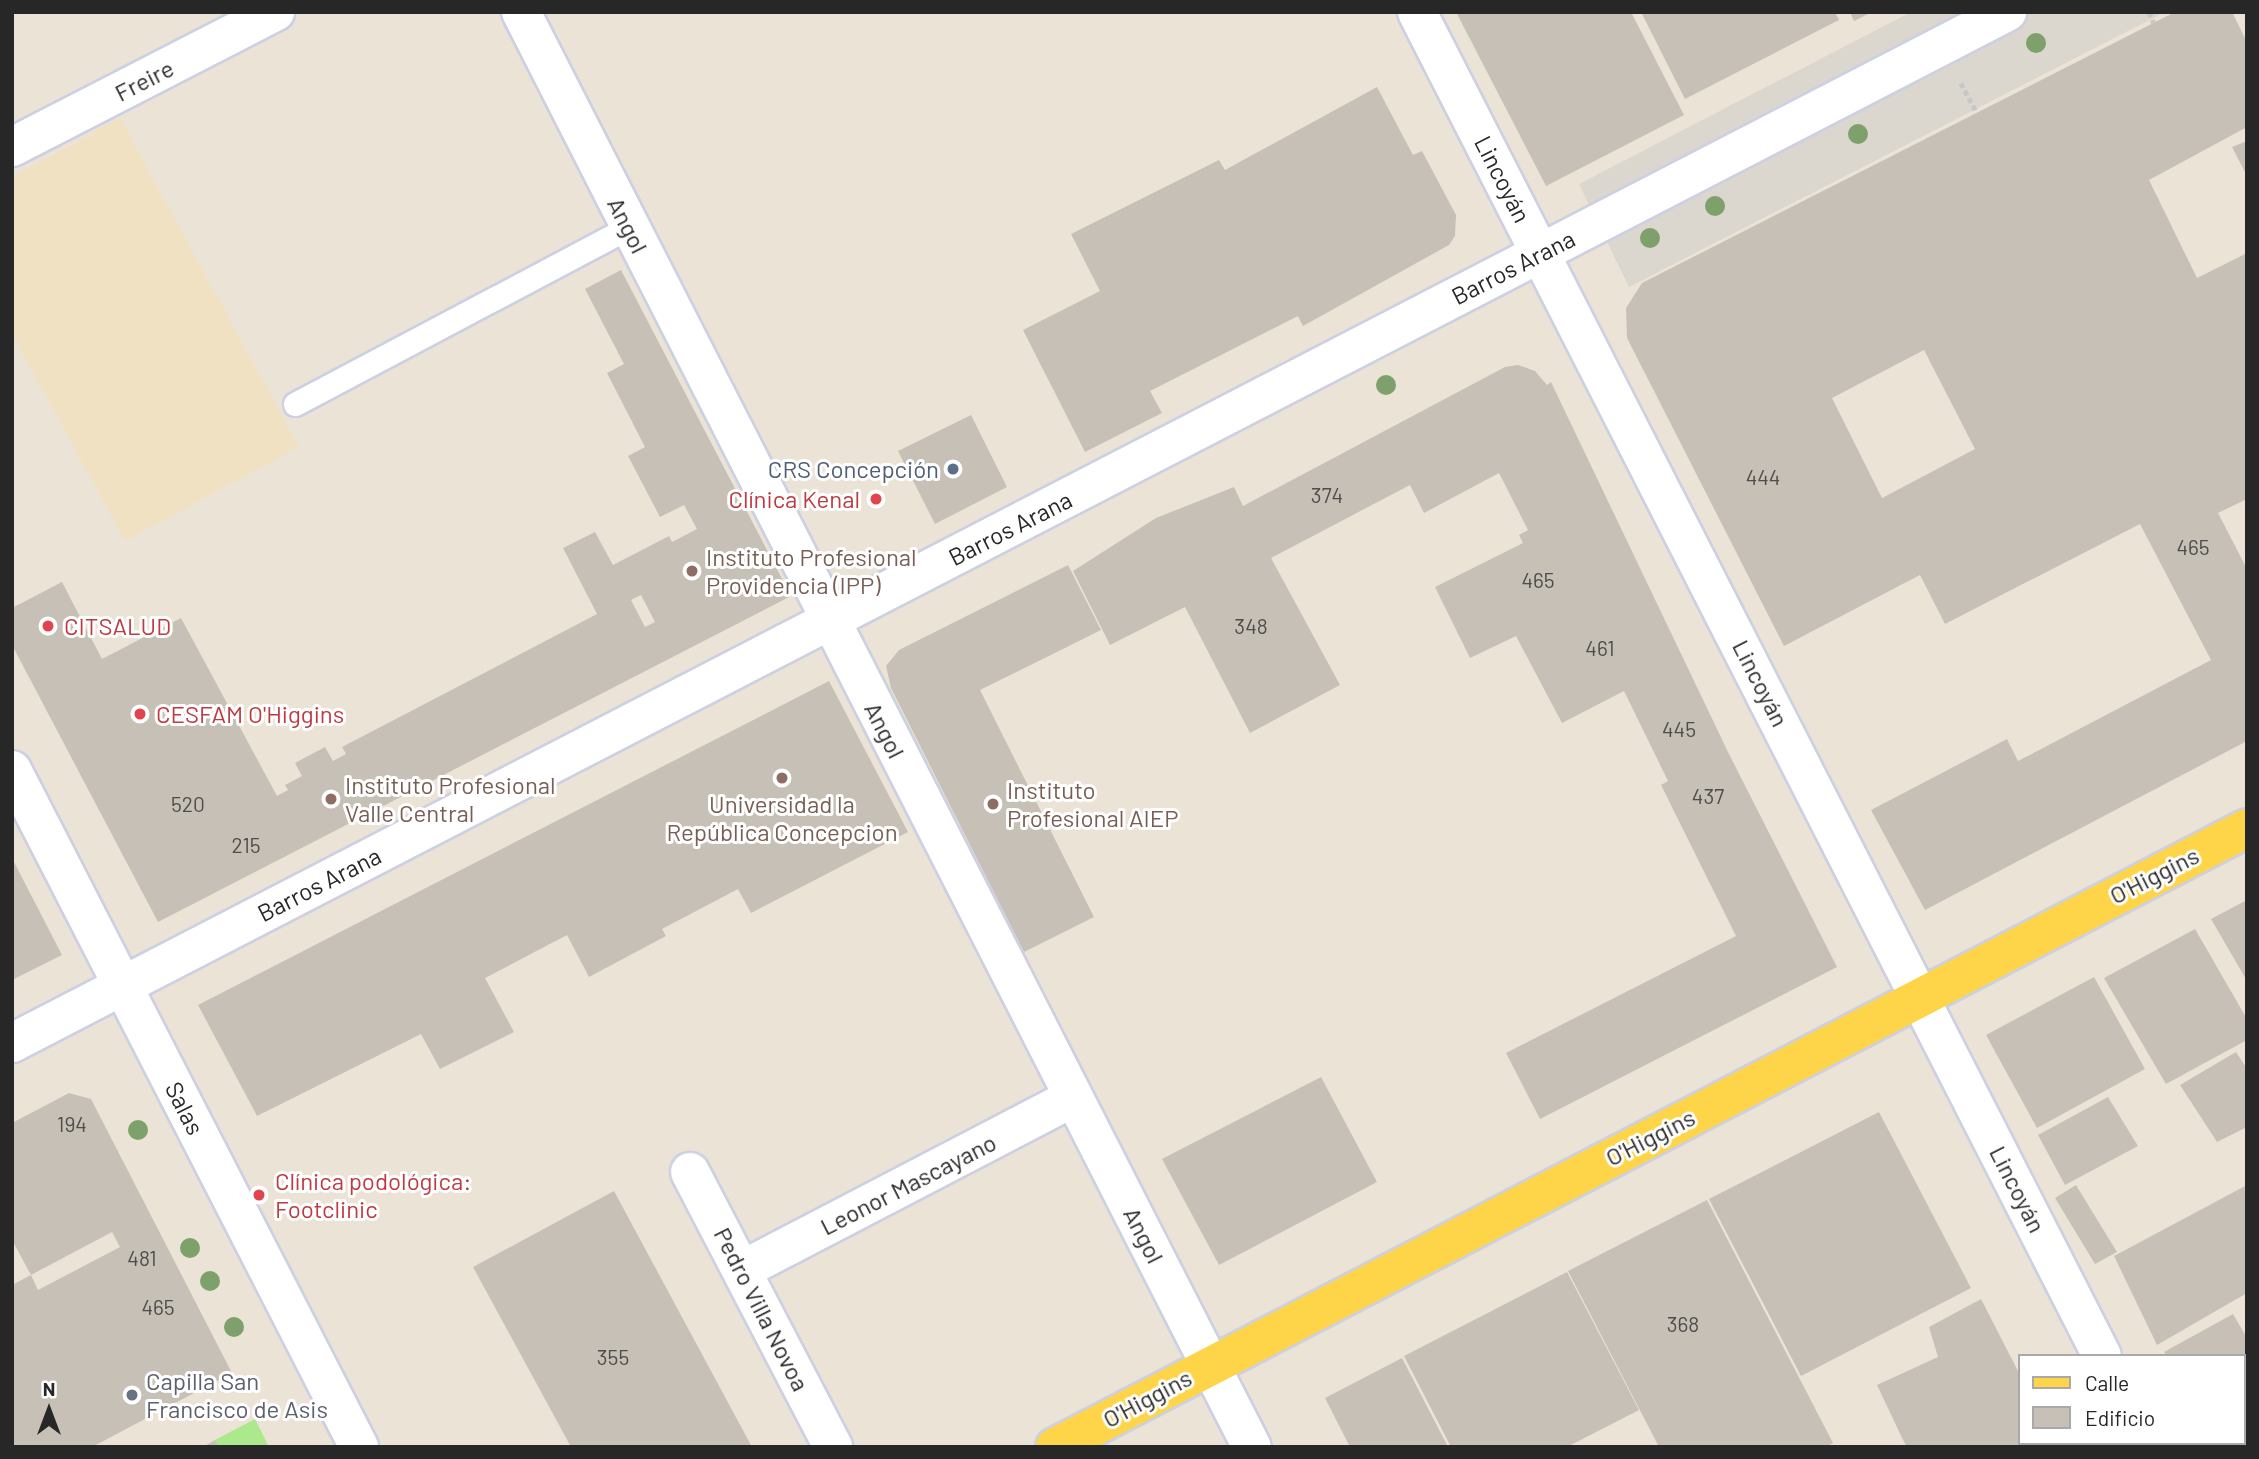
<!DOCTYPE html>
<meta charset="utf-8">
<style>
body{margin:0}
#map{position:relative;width:2259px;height:1459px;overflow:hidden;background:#ece3d7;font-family:Barlow,sans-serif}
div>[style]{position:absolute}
.education>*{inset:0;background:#f0e1c3}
.green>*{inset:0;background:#ace98c}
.plaza>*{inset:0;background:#dbd6ce}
.building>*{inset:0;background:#c7c0b7}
.path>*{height:4.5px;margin-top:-2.25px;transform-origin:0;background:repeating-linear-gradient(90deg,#c7c7c7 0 5px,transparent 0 8.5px)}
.roads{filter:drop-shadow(2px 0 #ccd0e2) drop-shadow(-2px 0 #ccd0e2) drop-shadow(0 2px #ccd0e2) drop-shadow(0 -2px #ccd0e2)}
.lane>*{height:23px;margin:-11.5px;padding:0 11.5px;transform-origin:11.5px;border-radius:11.5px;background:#fff}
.street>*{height:38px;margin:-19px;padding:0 19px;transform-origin:19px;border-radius:19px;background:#fff}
.secondary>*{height:38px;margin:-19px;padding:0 19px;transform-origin:19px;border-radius:19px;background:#fff}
.primary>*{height:38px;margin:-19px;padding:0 19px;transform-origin:19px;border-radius:19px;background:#fed449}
.trees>*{width:20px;height:20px;margin:-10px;border-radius:50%;background:#7ea06b}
.dots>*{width:19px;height:19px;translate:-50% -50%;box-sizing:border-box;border:4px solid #fff;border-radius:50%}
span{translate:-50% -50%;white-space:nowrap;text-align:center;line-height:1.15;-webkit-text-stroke:6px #fff;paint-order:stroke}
.number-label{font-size:21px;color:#4f4d4b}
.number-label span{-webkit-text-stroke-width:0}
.street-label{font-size:24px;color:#272727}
.service-label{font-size:24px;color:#4e5e75}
.right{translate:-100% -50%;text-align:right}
.health-label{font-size:24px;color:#be3a42}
.left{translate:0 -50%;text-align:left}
.education-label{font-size:24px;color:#785e54}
.worship-label{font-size:24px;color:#5b616d}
.frame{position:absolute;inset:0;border:14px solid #272727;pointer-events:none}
.legend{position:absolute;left:2018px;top:1354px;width:228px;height:91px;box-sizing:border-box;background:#fff;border:2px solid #a9a9a9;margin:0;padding:9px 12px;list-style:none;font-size:21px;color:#272727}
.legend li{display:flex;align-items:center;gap:14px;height:35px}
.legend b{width:35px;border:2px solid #a9a9a9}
.north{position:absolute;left:14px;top:1375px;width:70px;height:70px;-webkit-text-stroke:5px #fff;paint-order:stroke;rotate:0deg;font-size:19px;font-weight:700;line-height:28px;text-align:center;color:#272727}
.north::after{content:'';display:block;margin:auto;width:24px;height:32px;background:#272727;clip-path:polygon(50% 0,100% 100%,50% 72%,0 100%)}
</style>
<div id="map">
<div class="education">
<i style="clip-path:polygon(120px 118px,299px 447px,125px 541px,12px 334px,12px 177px)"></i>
</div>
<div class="green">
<i style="clip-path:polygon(255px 1419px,269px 1447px,219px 1447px,215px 1440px)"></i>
</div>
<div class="plaza">
<i style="clip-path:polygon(1911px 12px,2165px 12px,1629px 287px,1579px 184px)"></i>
</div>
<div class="building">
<i style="clip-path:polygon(1456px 12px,1631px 12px,1684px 115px,1546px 186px)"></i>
<i style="clip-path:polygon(1641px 12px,1835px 12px,1839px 20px,1685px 99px)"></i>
<i style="clip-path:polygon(1850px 12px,1872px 12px,1854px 21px)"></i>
<i style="clip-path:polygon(evenodd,2175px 12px,2232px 12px,2247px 42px,2247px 127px,2149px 180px,2197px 278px,2247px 253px,2247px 499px,2218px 513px,2247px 569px,2247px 741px,1925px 910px,1871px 810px,2007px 739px,2018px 761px,2211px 660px,2140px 524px,1945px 624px,1920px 575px,1784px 646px,1627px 338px,1626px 308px,1642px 283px,2175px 12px,1924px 350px,1975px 449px,1882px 498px,1832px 398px,1924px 350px)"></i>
<i style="clip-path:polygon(1377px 87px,1413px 155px,1422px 151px,1456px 215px,1455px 236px,1449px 245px,1303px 326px,1298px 316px,1150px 391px,1162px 413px,1085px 452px,1023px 330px,1100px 291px,1071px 234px,1219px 160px,1225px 170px)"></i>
<i style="clip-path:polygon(2247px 141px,2247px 176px,2232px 147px)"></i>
<i style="clip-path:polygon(evenodd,621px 270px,791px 596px,158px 922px,12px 645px,12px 608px,62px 582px,102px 659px,181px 618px,277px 796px,288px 790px,285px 785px,302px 776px,295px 763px,325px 747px,333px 761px,346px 754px,342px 747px,597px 614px,563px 548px,595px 532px,613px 565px,669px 536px,672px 542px,697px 529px,684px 505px,660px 517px,628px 456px,645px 447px,607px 373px,624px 364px,585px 289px,621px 270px,641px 595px,655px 622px,645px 627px,631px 600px,641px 595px)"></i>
<i style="clip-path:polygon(1518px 365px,1535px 371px,1547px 385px,1551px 382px,1728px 752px,1837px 967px,1540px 1119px,1506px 1053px,1736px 936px,1661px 785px,1668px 781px,1624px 691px,1562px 723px,1516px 636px,1470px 658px,1435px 587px,1523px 543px,1519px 535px,1528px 530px,1499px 473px,1424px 513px,1410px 485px,1271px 558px,1340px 685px,1250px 733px,1185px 607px,1110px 645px,1073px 571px,1156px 518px,1234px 487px,1243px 506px,1505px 367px)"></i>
<i style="clip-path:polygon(971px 415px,1007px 487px,935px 524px,898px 451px)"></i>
<i style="clip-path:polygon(1068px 565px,1101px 630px,980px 690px,1094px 917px,1024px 952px,891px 688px,886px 666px,899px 650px)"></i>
<i style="clip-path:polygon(829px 681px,908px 832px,751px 913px,738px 889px,662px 929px,666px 936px,589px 977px,567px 935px,485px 978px,514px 1032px,440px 1069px,421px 1034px,257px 1116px,198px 1005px)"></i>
<i style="clip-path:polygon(12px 858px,62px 955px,12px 980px)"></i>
<i style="clip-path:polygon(2247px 900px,2247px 981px,2211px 919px)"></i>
<i style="clip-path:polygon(2195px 929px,2247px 1019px,2247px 1040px,2166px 1084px,2104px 978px)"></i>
<i style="clip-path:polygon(2094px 977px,2145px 1069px,2037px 1128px,1986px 1035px)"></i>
<i style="clip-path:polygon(2236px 1052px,2247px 1069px,2247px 1127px,2217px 1142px,2180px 1085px)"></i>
<i style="clip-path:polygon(1321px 1077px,1377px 1182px,1219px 1265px,1162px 1159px)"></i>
<i style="clip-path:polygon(69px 1093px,91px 1099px,232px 1373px,92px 1447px,12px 1447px,12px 1285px,31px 1275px,38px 1290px,120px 1247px,112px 1232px,31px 1275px,12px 1240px,12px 1123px)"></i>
<i style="clip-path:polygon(2108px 1097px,2138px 1146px,2065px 1185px,2038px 1135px)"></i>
<i style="clip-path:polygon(1879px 1112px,1971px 1288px,1801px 1376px,1709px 1199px)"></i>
<i style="clip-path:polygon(2076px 1185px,2117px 1252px,2095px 1264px,2055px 1198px)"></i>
<i style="clip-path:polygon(2247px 1185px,2247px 1293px,2157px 1345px,2114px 1256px)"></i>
<i style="clip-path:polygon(614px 1191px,752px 1447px,571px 1447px,473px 1267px)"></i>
<i style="clip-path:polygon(1707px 1200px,1833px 1443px,1826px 1447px,1659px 1447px,1568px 1271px)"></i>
<i style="clip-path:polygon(1567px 1272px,1639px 1410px,1567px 1447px,1451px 1447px,1404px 1356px)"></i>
<i style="clip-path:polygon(1981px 1299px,2019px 1373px,2019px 1443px,2057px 1447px,1907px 1447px,1903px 1440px,1877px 1385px,1938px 1357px,1929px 1327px)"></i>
<i style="clip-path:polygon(2233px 1314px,2247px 1338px,2247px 1447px,2217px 1447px,2215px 1443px,2243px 1443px,2243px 1356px,2167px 1356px,2164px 1352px)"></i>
<i style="clip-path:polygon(1402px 1358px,1448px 1447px,1350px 1447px,1325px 1398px)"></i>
<i style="clip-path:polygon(215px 1440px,219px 1447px,203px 1447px)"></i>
</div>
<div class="path">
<i style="left:2149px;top:12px;width:12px;rotate:66deg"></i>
<i style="left:1961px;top:83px;width:34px;rotate:62deg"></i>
</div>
<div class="roads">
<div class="lane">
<i style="left:295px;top:404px;width:378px;rotate:-27.9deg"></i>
</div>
<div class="street">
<i style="left:12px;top:1043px;width:2246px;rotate:-27.33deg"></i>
<i style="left:690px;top:1172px;width:310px;rotate:62.5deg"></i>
<i style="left:742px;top:1270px;width:373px;rotate:-27.5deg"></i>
</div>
<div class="secondary">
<i style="left:521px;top:12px;width:1610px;rotate:63.01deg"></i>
<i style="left:1417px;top:12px;width:1508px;rotate:62.99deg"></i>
<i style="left:12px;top:147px;width:296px;rotate:-27.2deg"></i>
<i style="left:12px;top:770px;width:761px;rotate:62.86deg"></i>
<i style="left:2147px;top:1443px;width:4px;rotate:63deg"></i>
</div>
<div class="primary">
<i style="left:1055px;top:1447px;width:1343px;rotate:-27.44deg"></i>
</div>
</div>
<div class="trees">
<i style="left:2036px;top:43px"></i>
<i style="left:1858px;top:134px"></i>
<i style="left:1715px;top:206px"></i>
<i style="left:1650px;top:238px"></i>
<i style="left:1386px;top:385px"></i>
<i style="left:138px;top:1130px"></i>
<i style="left:190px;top:1248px"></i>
<i style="left:210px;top:1281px"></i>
<i style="left:234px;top:1327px"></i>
</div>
<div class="dots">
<i style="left:953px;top:469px;background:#5c6f8a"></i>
<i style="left:876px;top:499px;background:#e0444e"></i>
<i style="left:692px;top:571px;background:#8d6e63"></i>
<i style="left:48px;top:626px;background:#e0444e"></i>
<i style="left:140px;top:714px;background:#e0444e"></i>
<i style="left:782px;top:778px;background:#8d6e63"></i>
<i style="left:331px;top:799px;background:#8d6e63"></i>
<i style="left:993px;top:804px;background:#8d6e63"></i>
<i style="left:259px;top:1195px;background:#e0444e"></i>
<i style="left:132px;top:1395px;background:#6b7280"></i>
</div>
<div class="number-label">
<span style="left:1763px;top:477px">444</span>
<span style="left:1327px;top:495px">374</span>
<span style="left:2193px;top:547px">465</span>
<span style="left:1538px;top:580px">465</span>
<span style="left:1251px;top:626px">348</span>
<span style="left:1600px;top:648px">461</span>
<span style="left:1679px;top:729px">445</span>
<span style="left:1708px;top:796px">437</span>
<span style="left:188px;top:804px">520</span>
<span style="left:246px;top:845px">215</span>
<span style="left:72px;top:1124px">194</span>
<span style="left:142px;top:1258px">481</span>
<span style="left:158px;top:1307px">465</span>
<span style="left:1683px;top:1324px">368</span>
<span style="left:613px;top:1357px">355</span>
</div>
<div class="street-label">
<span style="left:144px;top:80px;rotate:-27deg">Freire</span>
<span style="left:1503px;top:179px;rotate:63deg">Lincoyán</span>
<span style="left:628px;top:225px;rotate:63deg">Angol</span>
<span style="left:1513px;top:267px;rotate:-27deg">Barros Arana</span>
<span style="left:1010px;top:528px;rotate:-27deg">Barros Arana</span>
<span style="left:1761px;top:683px;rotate:63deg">Lincoyán</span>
<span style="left:885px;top:730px;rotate:63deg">Angol</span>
<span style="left:2154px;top:875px;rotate:-27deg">O'Higgins</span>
<span style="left:319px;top:884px;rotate:-27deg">Barros Arana</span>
<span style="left:185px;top:1108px;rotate:63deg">Salas</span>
<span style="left:1650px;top:1137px;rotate:-27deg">O'Higgins</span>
<span style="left:908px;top:1184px;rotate:-27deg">Leonor Mascayano</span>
<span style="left:2018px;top:1189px;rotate:63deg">Lincoyán</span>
<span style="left:1144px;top:1235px;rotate:63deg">Angol</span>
<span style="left:762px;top:1309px;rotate:63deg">Pedro Villa Novoa</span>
<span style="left:1147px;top:1398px;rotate:-28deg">O'Higgins</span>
</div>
<div class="service-label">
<span class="right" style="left:939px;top:469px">CRS Concepción</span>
</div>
<div class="health-label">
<span class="right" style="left:860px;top:499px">Clínica Kenal</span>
<span class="left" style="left:64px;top:626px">CITSALUD</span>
<span class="left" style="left:156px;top:714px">CESFAM O'Higgins</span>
<span class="left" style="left:275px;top:1195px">Clínica podológica:<br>Footclinic</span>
</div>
<div class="education-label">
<span class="left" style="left:706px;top:571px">Instituto Profesional<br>Providencia (IPP)</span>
<span class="left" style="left:345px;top:799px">Instituto Profesional<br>Valle Central</span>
<span class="left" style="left:1007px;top:804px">Instituto<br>Profesional AIEP</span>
<span style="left:782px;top:818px">Universidad la<br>República Concepcion</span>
</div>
<div class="worship-label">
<span class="left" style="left:146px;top:1395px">Capilla San<br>Francisco de Asis</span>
</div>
<div class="frame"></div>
<ul class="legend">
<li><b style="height:9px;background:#fed449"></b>Calle</li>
<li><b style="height:19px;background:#c7c0b7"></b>Edificio</li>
</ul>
<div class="north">N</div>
</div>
